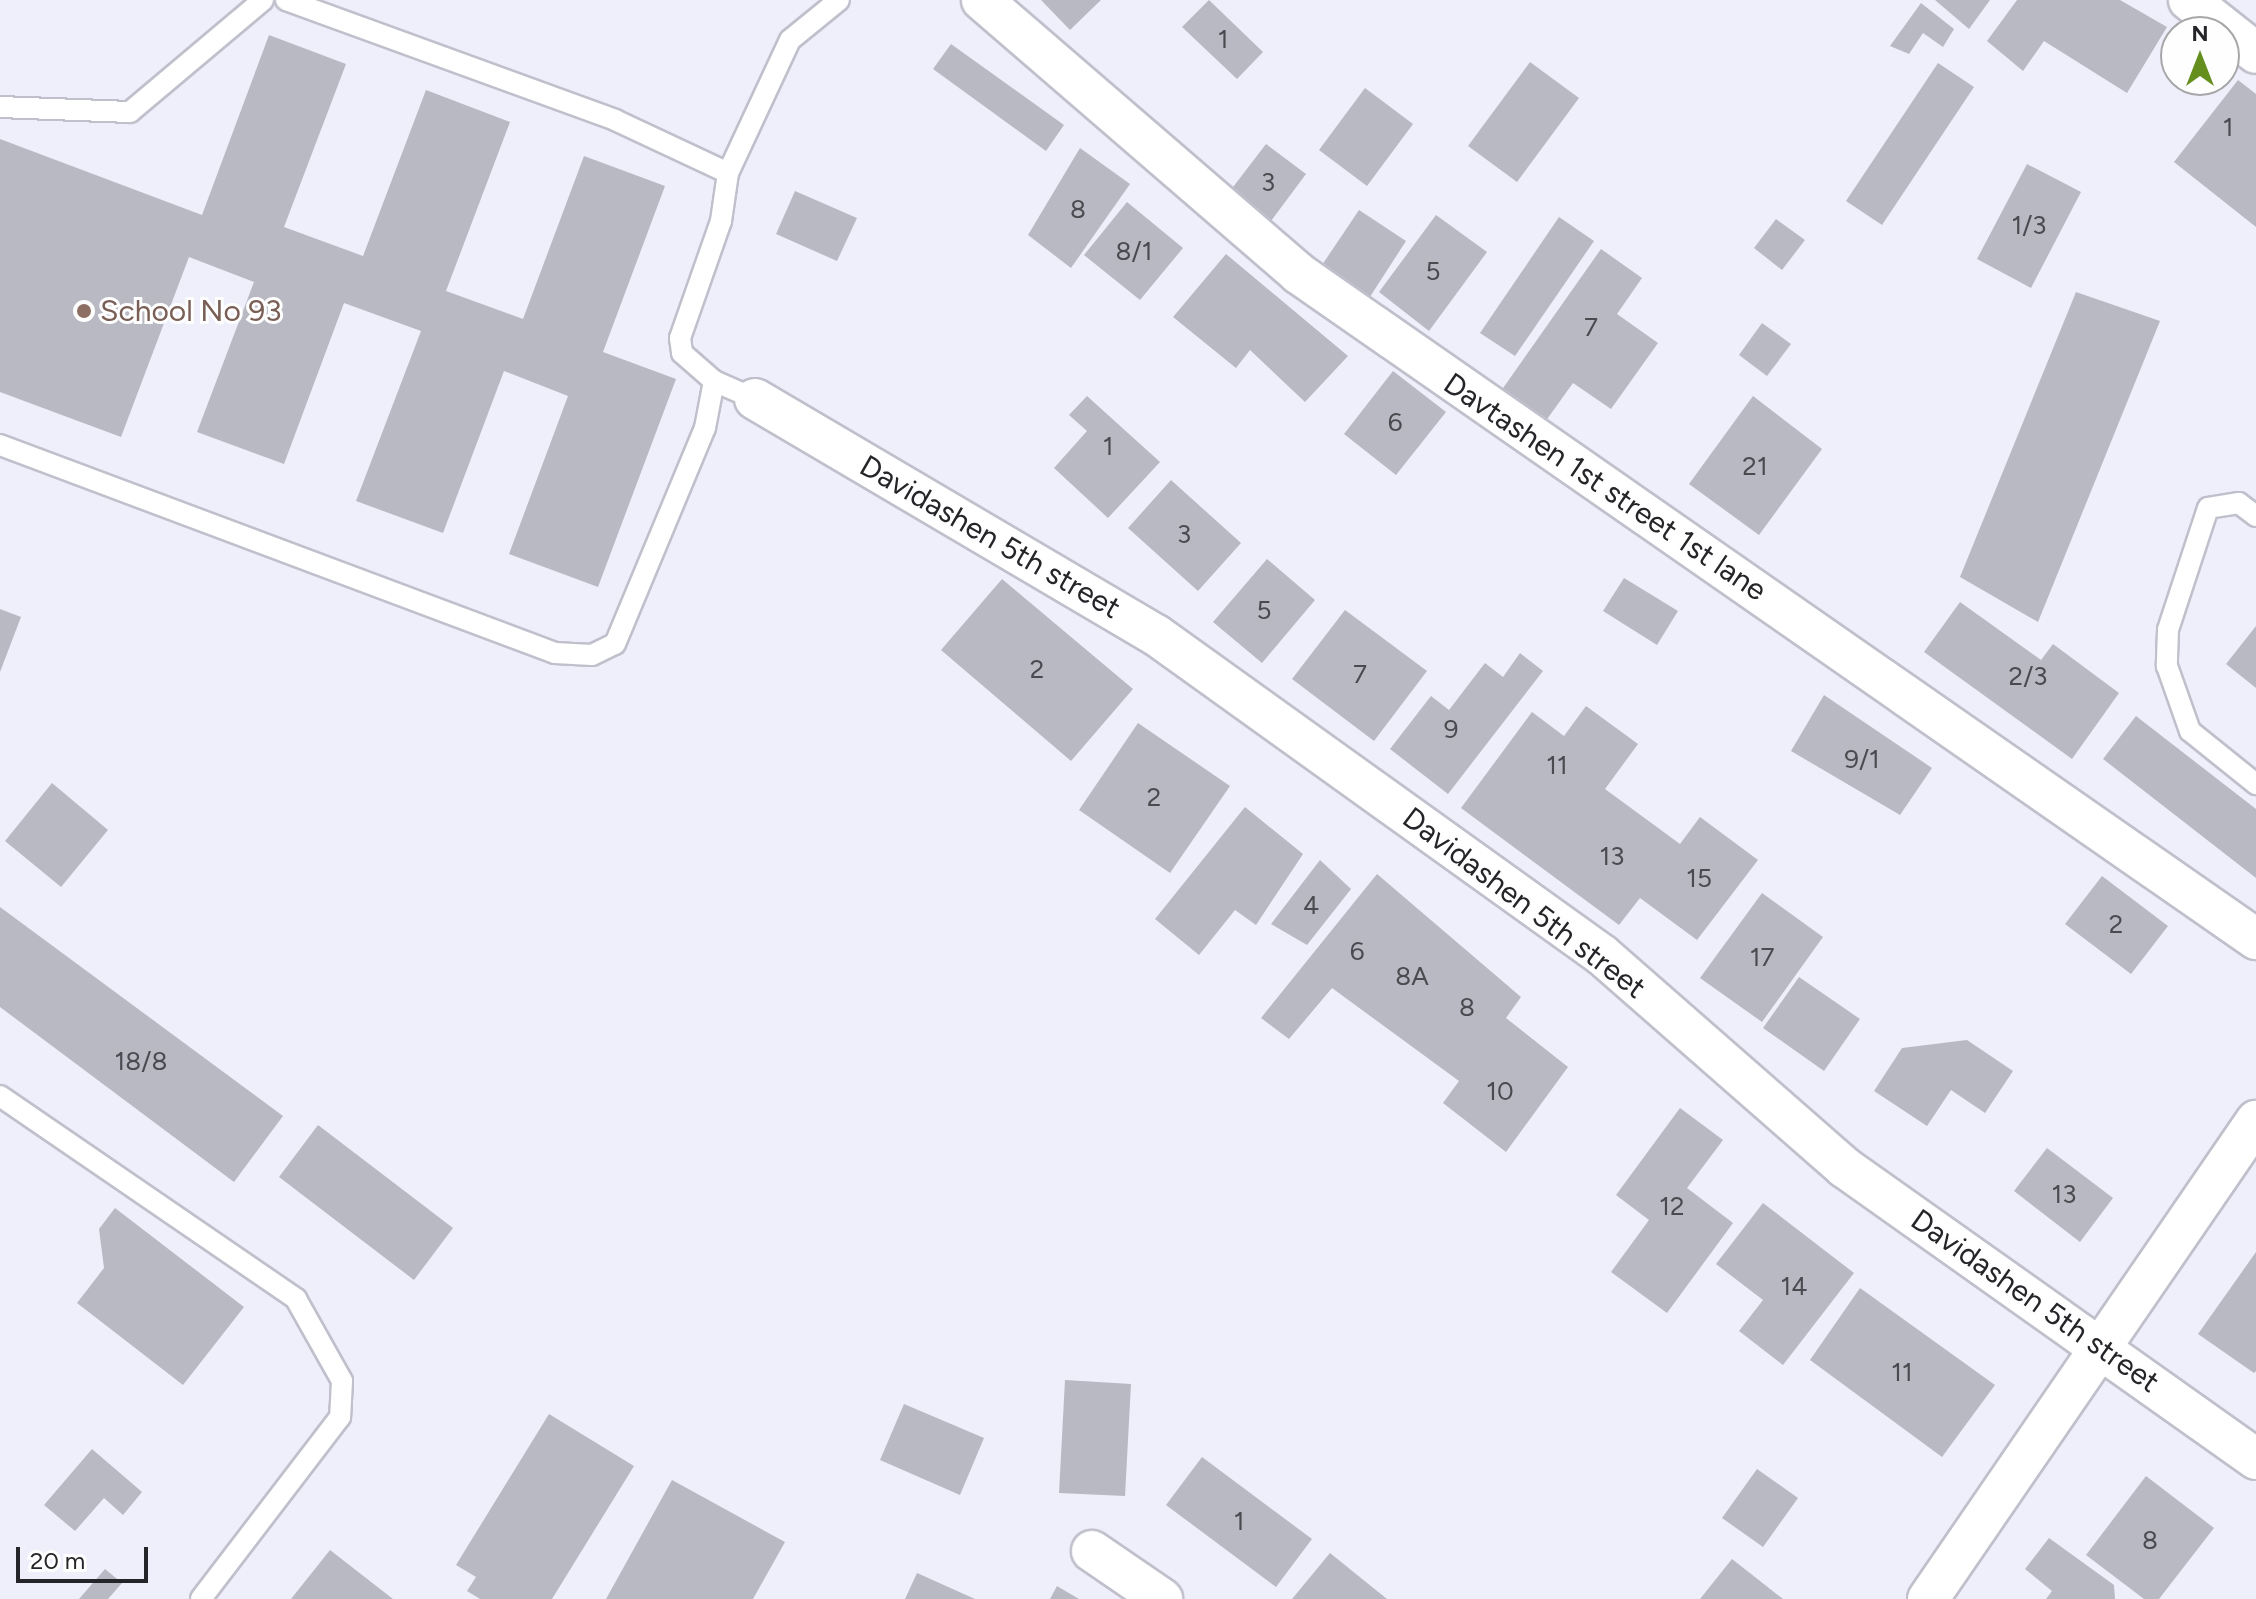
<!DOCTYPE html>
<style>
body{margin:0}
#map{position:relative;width:2256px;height:1599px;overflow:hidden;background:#efeffc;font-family:Figtree,sans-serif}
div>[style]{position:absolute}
.building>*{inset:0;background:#b9b9c4}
.roads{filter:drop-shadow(2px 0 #c0c0cc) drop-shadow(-2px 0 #c0c0cc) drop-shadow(0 2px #c0c0cc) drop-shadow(0 -2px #c0c0cc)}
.lane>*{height:20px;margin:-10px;padding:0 10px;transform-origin:10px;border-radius:10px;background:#fff}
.street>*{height:40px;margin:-20px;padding:0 20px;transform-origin:20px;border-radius:20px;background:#fff}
.dots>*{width:22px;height:22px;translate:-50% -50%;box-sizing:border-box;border:4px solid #fefefe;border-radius:50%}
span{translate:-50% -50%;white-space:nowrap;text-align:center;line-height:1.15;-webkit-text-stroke:6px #fefefe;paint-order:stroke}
.number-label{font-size:26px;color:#4a4a50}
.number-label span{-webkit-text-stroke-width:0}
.education-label{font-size:30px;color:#785e54}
.left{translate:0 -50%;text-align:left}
.street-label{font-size:30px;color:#252529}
.north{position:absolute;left:2160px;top:16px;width:80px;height:80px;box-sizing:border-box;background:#fefefe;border:2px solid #a7a7a9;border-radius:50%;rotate:0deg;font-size:22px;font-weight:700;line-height:32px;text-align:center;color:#252529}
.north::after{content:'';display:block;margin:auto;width:28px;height:36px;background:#648e1d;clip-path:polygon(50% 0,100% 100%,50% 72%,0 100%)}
.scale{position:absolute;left:16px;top:1547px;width:132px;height:36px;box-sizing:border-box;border:4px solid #252529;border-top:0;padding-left:10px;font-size:24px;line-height:28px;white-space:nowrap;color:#252529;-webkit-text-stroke:6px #fefefe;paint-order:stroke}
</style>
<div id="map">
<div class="building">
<i style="clip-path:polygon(1041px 0,1101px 0,1070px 30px)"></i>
<i style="clip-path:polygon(1209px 0,1263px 52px,1237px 79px,1182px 27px)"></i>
<i style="clip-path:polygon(1935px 0,1990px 0,1969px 29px)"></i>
<i style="clip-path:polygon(2017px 0,2120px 0,2167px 27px,2127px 93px,2044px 41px,2023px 71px,1987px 41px)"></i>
<i style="clip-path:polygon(1921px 3px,1954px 29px,1943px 47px,1923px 33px,1909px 54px,1890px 46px)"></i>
<i style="clip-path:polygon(269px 35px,346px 64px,284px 227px,363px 256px,426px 90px,510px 122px,446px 291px,523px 319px,584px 156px,665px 186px,603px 352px,676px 379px,598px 587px,509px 554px,568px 396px,504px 371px,443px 533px,356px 501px,421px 331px,344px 303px,284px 464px,197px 432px,254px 282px,189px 257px,121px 437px,0 392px,0 139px,202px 215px)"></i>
<i style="clip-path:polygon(951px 44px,1064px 125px,1046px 151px,933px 69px)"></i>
<i style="clip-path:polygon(1530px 62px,1579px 98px,1517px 182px,1468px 146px)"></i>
<i style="clip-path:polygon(1938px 63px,1974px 87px,1882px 225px,1846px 201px)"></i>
<i style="clip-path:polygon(2238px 80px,2256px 94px,2256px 227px,2174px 162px)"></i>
<i style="clip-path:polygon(1365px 88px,1413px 124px,1367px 186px,1319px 150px)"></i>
<i style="clip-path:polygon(1266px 144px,1306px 174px,1271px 221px,1230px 191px)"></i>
<i style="clip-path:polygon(1080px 148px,1130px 184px,1071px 268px,1028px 235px)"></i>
<i style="clip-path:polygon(2027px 164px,2081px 192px,2031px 288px,1977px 259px)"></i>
<i style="clip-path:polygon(795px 191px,857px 218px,837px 261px,776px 234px)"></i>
<i style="clip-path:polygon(1127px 202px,1183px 248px,1140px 300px,1084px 255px)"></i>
<i style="clip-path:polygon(1359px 210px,1406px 241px,1366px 303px,1318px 271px)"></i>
<i style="clip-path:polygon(1436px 215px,1487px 252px,1429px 331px,1379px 292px)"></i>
<i style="clip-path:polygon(1559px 217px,1594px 241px,1515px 356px,1480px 333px)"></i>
<i style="clip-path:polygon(1776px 219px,1805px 240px,1782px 270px,1754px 248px)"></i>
<i style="clip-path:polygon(1601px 249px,1642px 278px,1617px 314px,1658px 343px,1611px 409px,1573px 383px,1540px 429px,1496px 398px)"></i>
<i style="clip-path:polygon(1226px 254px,1348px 356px,1305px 402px,1250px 350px,1236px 368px,1173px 317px)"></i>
<i style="clip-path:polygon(2076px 292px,2160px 321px,2038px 622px,1960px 577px)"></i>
<i style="clip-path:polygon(1762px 323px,1791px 344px,1767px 376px,1739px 355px)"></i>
<i style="clip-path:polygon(1393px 371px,1446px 412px,1396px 475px,1344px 434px)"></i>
<i style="clip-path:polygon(1087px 396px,1160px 462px,1108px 518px,1054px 468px,1087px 431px,1069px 415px)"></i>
<i style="clip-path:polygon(1753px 396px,1822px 449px,1759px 535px,1689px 484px)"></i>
<i style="clip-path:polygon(1171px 480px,1241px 543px,1198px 591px,1128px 528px)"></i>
<i style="clip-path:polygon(1267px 559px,1315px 600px,1262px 663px,1213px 622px)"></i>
<i style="clip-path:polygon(1624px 578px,1678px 611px,1657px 645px,1603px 611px)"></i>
<i style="clip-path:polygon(1002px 579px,1133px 689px,1071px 761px,941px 650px)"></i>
<i style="clip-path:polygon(1960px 602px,2041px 660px,2053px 644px,2119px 693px,2072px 759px,1924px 652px)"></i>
<i style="clip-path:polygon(0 609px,21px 617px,0 672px)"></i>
<i style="clip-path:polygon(1345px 610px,1427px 671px,1374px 741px,1292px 679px)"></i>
<i style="clip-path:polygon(2256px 626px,2256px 688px,2226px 664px)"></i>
<i style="clip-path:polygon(1520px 653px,1543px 671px,1448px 794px,1390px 749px,1431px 696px,1449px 710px,1485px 663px,1503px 677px)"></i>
<i style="clip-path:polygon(1824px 695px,1932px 768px,1900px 815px,1791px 751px)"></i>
<i style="clip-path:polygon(1586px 706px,1638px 744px,1605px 789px,1680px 844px,1700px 817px,1758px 860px,1697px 940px,1640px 898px,1619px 925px,1461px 808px,1532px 712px,1564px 736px)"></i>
<i style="clip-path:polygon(2136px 716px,2256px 809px,2256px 878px,2103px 759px)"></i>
<i style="clip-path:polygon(1138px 723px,1230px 786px,1170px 873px,1079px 810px)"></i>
<i style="clip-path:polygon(52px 783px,108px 830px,61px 887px,5px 841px)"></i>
<i style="clip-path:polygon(1245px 807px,1303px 854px,1256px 925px,1235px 910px,1199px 955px,1155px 919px)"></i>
<i style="clip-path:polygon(1320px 860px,1351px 889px,1307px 945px,1271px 924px)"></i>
<i style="clip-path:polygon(1377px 874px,1521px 997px,1506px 1018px,1568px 1067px,1506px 1152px,1443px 1103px,1459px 1081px,1332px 988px,1289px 1039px,1261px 1018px)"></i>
<i style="clip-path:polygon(2102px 876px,2168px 926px,2131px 974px,2065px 924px)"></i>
<i style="clip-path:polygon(1762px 893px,1823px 937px,1762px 1022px,1700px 978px)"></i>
<i style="clip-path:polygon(0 907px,283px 1116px,234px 1182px,0 1007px)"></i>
<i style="clip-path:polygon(1799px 977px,1860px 1019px,1824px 1071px,1763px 1028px)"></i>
<i style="clip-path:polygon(1967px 1040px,2013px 1071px,1985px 1113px,1951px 1090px,1927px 1126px,1874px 1091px,1902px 1048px)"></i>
<i style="clip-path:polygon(1680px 1108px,1723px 1140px,1687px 1188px,1733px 1223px,1667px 1313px,1611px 1272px,1649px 1220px,1616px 1195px)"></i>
<i style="clip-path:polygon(318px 1125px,453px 1228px,414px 1280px,279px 1177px)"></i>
<i style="clip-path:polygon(2047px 1148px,2113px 1198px,2080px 1242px,2014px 1191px)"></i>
<i style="clip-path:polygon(1763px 1203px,1854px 1273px,1783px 1365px,1739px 1331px,1763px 1300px,1716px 1264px)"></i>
<i style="clip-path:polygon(115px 1208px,244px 1307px,183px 1385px,77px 1303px,104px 1268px,99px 1229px)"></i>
<i style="clip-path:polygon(2256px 1252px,2256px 1371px,2254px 1373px,2198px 1334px)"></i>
<i style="clip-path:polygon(1860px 1288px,1995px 1385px,1942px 1457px,1810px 1360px)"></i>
<i style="clip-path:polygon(1065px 1380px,1131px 1384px,1125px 1496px,1059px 1493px)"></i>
<i style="clip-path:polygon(904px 1404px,984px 1438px,960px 1495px,880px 1460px)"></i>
<i style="clip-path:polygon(549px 1414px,634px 1466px,552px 1599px,480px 1599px,467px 1591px,476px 1577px,456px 1565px)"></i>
<i style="clip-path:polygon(92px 1449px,142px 1492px,123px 1515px,104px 1498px,75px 1531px,44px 1505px)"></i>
<i style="clip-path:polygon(1202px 1457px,1312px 1539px,1276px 1587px,1166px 1505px)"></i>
<i style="clip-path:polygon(1757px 1469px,1798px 1498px,1763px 1547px,1722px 1518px)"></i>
<i style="clip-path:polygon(2146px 1476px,2214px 1528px,2159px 1599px,2144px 1599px,2086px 1555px)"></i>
<i style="clip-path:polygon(672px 1480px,785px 1542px,753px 1599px,606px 1599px)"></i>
<i style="clip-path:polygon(2049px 1538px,2114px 1585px,2115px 1599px,2046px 1599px,2052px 1591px,2025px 1569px)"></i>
<i style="clip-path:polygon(330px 1550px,393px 1599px,291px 1599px)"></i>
<i style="clip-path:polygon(1330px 1553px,1387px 1599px,1292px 1599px)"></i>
<i style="clip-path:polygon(1732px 1559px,1783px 1599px,1700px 1599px)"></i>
<i style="clip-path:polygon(105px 1569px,122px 1583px,108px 1599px,79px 1599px)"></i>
<i style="clip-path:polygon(917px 1573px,975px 1599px,905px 1599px)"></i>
<i style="clip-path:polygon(1057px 1586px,1079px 1599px,1050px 1599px)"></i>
</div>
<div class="roads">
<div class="lane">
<i style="left:286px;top:0;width:350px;rotate:20deg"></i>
<i style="left:615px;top:120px;width:125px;rotate:25.1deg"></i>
<i style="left:728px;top:173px;width:49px;rotate:98.3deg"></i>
<i style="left:721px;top:221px;width:124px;rotate:109.3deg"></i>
<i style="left:680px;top:338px;width:15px;rotate:82deg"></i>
<i style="left:682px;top:353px;width:43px;rotate:41.2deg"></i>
<i style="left:714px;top:381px;width:45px;rotate:23.7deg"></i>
<i style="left:0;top:107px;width:130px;rotate:2.2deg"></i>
<i style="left:130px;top:112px;width:174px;rotate:-40.1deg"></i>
<i style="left:728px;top:173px;width:147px;rotate:-65deg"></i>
<i style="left:790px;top:40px;width:63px;rotate:-39.2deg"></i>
<i style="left:0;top:445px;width:593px;rotate:20.54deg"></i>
<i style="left:555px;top:653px;width:37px;rotate:3deg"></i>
<i style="left:592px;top:655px;width:25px;rotate:-26deg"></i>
<i style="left:615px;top:644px;width:234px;rotate:-67.4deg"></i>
<i style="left:705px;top:428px;width:48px;rotate:-79.2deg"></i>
<i style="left:2256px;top:516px;width:21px;rotate:-143deg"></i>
<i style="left:2239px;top:503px;width:31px;rotate:171deg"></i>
<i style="left:2208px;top:508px;width:128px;rotate:108.2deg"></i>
<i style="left:2168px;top:630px;width:36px;rotate:92deg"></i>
<i style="left:2167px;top:666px;width:69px;rotate:70.5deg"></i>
<i style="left:2190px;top:731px;width:85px;rotate:38.8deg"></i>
<i style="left:0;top:1096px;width:359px;rotate:34.4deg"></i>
<i style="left:296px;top:1299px;width:94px;rotate:60.7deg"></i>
<i style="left:342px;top:1381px;width:36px;rotate:93deg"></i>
<i style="left:340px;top:1417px;width:229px;rotate:127.4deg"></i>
</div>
<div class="street">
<i style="left:982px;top:0;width:418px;rotate:40.8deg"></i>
<i style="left:1298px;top:273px;width:1167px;rotate:34.81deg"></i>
<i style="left:2189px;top:0;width:85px;rotate:38.3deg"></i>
<i style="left:755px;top:399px;width:465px;rotate:30.5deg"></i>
<i style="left:1156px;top:635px;width:549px;rotate:35.66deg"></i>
<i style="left:1602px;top:955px;width:322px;rotate:41.2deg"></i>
<i style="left:1844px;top:1167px;width:505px;rotate:35.33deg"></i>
<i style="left:1092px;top:1551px;width:85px;rotate:34.4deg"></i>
<i style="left:1928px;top:1599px;width:580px;rotate:-55.54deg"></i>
</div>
</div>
<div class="dots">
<i style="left:84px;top:311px;background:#8d6e63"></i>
</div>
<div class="number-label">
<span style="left:1223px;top:40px">1</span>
<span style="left:2228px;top:128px">1</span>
<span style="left:1268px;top:183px">3</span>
<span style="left:1078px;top:210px">8</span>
<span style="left:2029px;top:226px">1/3</span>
<span style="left:1134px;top:252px">8/1</span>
<span style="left:1433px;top:272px">5</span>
<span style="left:1591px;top:328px">7</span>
<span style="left:1395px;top:423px">6</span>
<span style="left:1108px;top:447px">1</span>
<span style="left:1755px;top:467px">21</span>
<span style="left:1184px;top:535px">3</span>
<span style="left:1264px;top:611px">5</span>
<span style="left:1037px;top:670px">2</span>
<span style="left:1360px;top:675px">7</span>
<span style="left:2028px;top:677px">2/3</span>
<span style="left:1451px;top:730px">9</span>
<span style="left:1862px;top:760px">9/1</span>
<span style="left:1557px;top:766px">11</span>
<span style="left:1154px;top:798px">2</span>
<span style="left:1612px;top:857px">13</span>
<span style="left:1699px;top:879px">15</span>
<span style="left:1311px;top:906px">4</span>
<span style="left:2116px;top:925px">2</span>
<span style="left:1357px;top:952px">6</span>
<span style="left:1762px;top:958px">17</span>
<span style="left:1412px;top:977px">8A</span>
<span style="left:1467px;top:1008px">8</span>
<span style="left:141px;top:1062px">18/8</span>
<span style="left:1500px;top:1092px">10</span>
<span style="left:2064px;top:1195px">13</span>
<span style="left:1672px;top:1207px">12</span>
<span style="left:1794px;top:1287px">14</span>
<span style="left:1902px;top:1373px">11</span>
<span style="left:1239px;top:1522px">1</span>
<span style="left:2150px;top:1541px">8</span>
</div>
<div class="education-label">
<span class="left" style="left:100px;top:311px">School No 93</span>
</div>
<div class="street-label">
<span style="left:1605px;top:487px;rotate:34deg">Davtashen 1st street 1st lane</span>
<span style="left:990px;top:537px;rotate:30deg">Davidashen 5th street</span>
<span style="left:1524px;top:903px;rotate:37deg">Davidashen 5th street</span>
<span style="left:2035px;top:1301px;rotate:35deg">Davidashen 5th street</span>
</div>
<div class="north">N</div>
<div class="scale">20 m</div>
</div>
